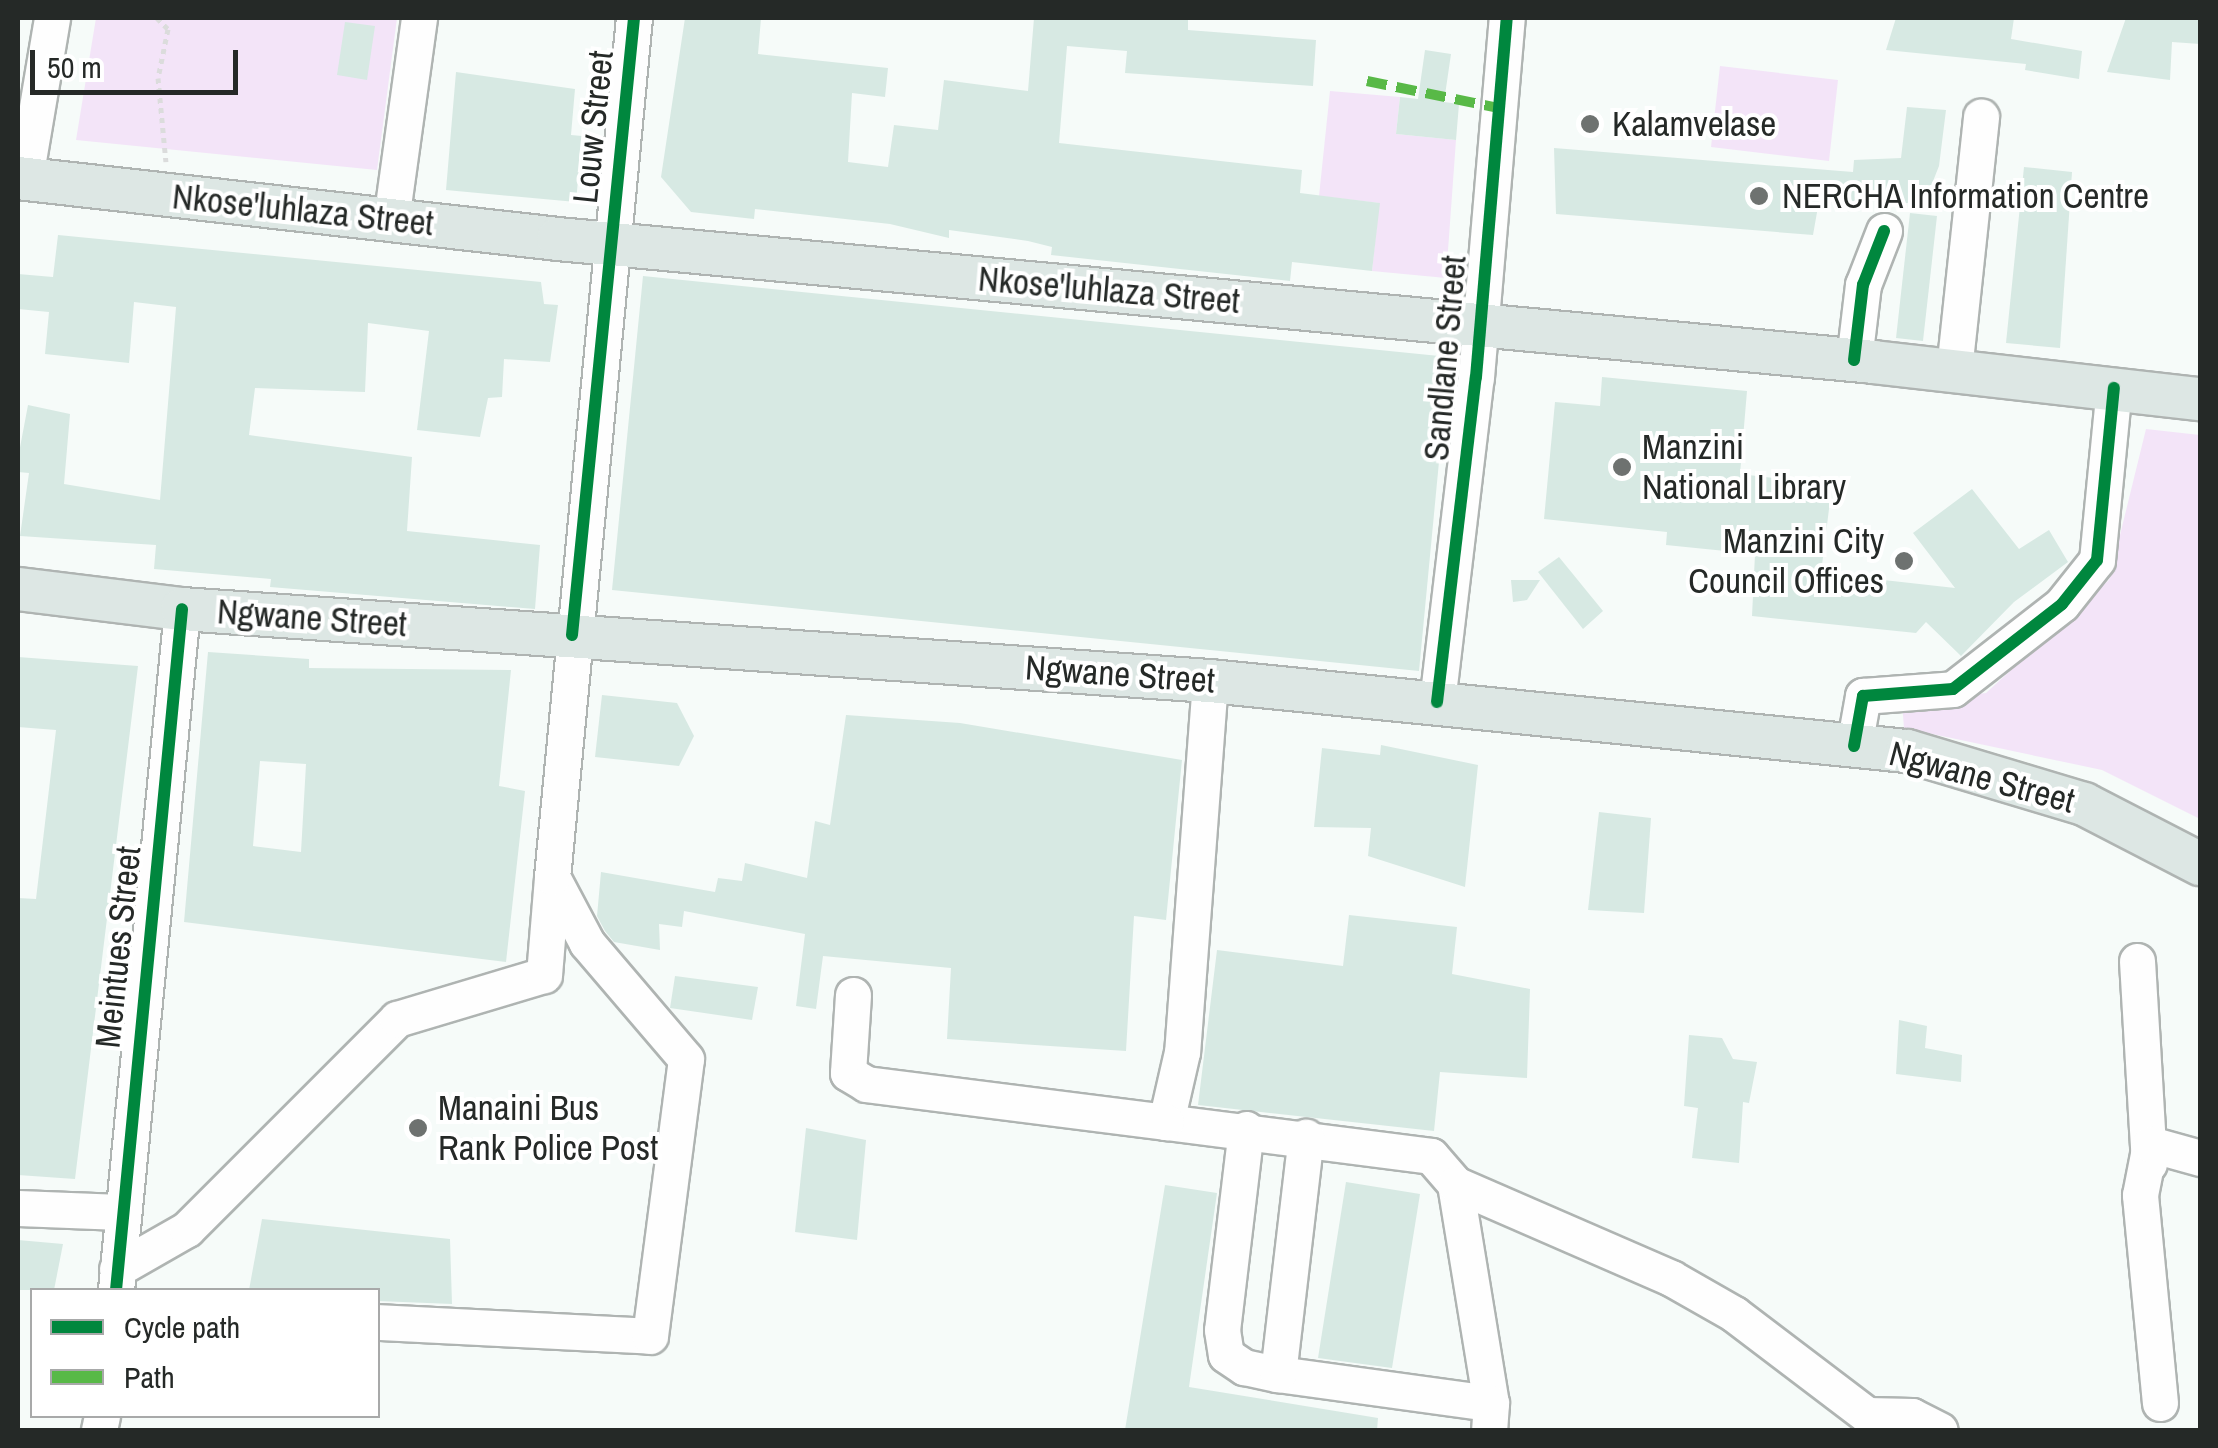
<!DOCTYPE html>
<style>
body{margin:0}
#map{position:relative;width:2218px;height:1448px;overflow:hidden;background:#f6fbf9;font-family:"Archivo Narrow",sans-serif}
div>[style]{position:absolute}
.green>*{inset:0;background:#f3e4f8}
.building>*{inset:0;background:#d7e9e3}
.path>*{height:5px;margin-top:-2.5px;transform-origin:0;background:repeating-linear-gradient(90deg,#dbdcdc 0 5px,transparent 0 10px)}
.roads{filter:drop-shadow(2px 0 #afb4b2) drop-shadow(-2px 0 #afb4b2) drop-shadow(0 2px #afb4b2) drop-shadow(0 -2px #afb4b2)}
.minor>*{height:35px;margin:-17.5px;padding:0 17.5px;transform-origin:17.5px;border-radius:17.5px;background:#fefefe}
.major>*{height:42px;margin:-21px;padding:0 21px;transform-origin:21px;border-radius:21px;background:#dde7e4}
.quiet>*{height:10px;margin-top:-5px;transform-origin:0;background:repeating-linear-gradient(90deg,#58b947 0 20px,transparent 0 30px)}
.cycleway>*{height:12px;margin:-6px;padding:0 6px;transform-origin:6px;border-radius:6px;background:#00873e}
.dots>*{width:28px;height:28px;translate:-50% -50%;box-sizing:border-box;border:5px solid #fff;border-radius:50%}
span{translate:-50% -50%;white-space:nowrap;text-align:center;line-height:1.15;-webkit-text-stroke:8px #fff;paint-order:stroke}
.poi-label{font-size:35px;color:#252927}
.left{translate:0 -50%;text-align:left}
.right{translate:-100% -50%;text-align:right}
.street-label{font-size:35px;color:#252927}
.frame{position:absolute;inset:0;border:20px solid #252927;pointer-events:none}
.legend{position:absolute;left:30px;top:1288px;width:350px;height:130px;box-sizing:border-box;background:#fff;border:2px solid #a8a9a9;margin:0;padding:12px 18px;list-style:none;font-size:30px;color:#252927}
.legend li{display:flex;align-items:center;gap:20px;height:50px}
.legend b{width:50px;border:2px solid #a8a9a9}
.scale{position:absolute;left:30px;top:50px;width:208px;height:45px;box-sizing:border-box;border:5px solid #252927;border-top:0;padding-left:12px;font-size:30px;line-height:35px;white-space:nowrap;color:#252927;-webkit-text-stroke:8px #fff;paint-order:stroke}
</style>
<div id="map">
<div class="green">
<i style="clip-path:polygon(96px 18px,397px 18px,377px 170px,76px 140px)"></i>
<i style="clip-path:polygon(1720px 66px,1838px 80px,1829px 161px,1711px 147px)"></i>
<i style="clip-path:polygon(1330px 91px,1400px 97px,1396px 134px,1456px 140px,1446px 278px,1372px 271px,1379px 203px,1319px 196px)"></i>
<i style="clip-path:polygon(2146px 429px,2200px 435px,2200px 819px,2102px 770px,1904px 728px,1902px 703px,1986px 693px,2109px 580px)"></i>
</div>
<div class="building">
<i style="clip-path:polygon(685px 18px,761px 18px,758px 54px,888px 68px,885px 97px,852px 93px,848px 162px,888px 167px,894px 125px,938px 130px,944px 80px,1028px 91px,1034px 18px,1188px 18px,1188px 30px,1316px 40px,1313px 86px,1125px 73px,1127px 51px,1067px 46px,1059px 143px,1302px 170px,1300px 193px,1380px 203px,1372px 271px,1292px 262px,1290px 281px,1051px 255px,1052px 247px,1028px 241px,949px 230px,949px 238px,890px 224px,755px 209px,754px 219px,691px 212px,661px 177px)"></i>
<i style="clip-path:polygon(1896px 18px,2014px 18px,2011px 39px,2082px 51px,2079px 79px,2025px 70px,2026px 64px,1886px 50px)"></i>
<i style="clip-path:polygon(2126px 18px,2200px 18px,2200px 44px,2172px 42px,2170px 80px,2107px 72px)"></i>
<i style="clip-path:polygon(345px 22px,375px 26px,367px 80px,337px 75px)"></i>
<i style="clip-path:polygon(1425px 50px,1451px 54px,1444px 102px,1459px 104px,1456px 140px,1396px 134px,1400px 97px,1418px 99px)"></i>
<i style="clip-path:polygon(456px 72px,575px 89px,571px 135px,582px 136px,576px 202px,446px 190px)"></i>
<i style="clip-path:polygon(1907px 107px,1946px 110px,1939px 166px,1924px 204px,1873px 201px,1869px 208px,1819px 201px,1813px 235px,1556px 214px,1554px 148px,1853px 172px,1854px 160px,1901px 158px)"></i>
<i style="clip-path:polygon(2024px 167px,2072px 172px,2060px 348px,2006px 343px)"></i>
<i style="clip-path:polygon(1910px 213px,1937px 216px,1923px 341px,1896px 338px)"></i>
<i style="clip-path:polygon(58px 235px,541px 282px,544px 304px,558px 305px,550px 362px,504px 359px,502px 397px,488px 398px,480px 437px,417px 430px,429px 331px,368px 323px,365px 392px,255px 388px,249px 435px,412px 457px,407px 531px,540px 545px,535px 609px,270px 587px,271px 579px,154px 569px,156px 545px,20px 536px,29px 473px,18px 472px,18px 458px,28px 405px,70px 414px,64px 484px,160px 500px,176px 307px,134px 302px,129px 363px,45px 354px,49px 312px,18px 309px,18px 274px,53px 277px)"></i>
<i style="clip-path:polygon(643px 276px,1449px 357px,1419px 671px,612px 590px)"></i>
<i style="clip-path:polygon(1602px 377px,1747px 391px,1740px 474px,1832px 485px,1821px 573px,1955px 588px,1913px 533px,1972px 489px,2019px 549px,2049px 530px,2068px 562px,2014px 602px,1961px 656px,1926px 622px,1916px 633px,1752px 616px,1755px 554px,1666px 545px,1667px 532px,1544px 519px,1555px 402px,1600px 406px)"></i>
<i style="clip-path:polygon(1559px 557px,1603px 611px,1583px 629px,1538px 572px)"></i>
<i style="clip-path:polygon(1511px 580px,1540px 580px,1527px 600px,1513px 602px)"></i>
<i style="clip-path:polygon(evenodd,208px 652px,309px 659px,309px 668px,511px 670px,499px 786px,525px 791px,506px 962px,184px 922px,208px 652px,260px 761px,306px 764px,301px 852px,253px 846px,260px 761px)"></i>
<i style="clip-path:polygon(18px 657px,138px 666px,75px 1179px,18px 1175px,18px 898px,36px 899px,56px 730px,18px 727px)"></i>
<i style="clip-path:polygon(602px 695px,677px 703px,694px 736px,679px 766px,595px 757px)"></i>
<i style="clip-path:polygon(846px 715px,960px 723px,1182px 760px,1166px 920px,1134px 916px,1126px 1051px,947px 1039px,951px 968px,823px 956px,816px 1009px,796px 1006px,805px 934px,684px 911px,682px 927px,659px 924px,660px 950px,614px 942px,605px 931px,597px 916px,601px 872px,715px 892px,718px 878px,742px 881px,745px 863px,807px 878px,815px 821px,830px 825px)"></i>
<i style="clip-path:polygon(1381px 745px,1478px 765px,1465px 887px,1368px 856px,1371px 828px,1314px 827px,1322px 748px,1380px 755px)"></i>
<i style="clip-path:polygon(1599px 812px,1651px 818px,1644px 913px,1588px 910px)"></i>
<i style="clip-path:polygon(1349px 915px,1457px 927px,1452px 974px,1530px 989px,1527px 1078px,1440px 1072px,1434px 1131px,1198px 1105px,1217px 950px,1343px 966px)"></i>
<i style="clip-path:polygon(675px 976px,758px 987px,752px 1020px,670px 1008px)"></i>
<i style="clip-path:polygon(1899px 1020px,1927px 1026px,1925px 1048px,1962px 1055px,1961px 1082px,1896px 1074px)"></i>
<i style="clip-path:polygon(1689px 1035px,1722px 1038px,1733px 1059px,1757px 1062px,1749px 1103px,1743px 1102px,1739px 1163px,1692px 1158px,1698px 1108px,1684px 1106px)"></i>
<i style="clip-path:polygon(806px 1128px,866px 1140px,857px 1240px,795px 1232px)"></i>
<i style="clip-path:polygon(1346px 1182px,1420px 1194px,1392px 1368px,1318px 1358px)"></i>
<i style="clip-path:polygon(1165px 1185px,1217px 1193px,1189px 1387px,1378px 1418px,1377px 1430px,1125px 1430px)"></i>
<i style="clip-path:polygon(262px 1219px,450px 1239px,452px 1304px,378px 1301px,378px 1290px,249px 1290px)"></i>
<i style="clip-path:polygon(18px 1240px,63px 1244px,54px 1290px,18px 1290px)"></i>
</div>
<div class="path">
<i style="left:157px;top:18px;width:16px;rotate:45deg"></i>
<i style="left:168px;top:29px;width:50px;rotate:101.5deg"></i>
<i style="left:158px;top:78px;width:84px;rotate:84.6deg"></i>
</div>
<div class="roads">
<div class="minor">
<i style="left:25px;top:178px;width:162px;rotate:-80.4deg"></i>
<i style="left:391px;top:220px;width:204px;rotate:-82.1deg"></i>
<i style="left:1854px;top:360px;width:76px;rotate:-83.2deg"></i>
<i style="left:1863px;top:285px;width:58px;rotate:-68.7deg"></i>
<i style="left:1954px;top:370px;width:255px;rotate:-83.9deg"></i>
<i style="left:1210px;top:681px;width:372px;rotate:94.3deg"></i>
<i style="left:1182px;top:1052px;width:72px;rotate:102.9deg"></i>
<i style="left:1166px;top:1122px;width:267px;rotate:7.3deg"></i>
<i style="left:1431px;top:1156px;width:37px;rotate:49deg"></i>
<i style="left:1455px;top:1184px;width:222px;rotate:80.7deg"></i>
<i style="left:1491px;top:1403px;width:27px;rotate:94deg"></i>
<i style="left:1437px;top:702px;width:327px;rotate:-83.2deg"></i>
<i style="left:1476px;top:377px;width:360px;rotate:-85.1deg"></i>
<i style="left:1854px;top:746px;width:51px;rotate:-79.8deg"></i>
<i style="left:1863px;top:696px;width:90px;rotate:-4.4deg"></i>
<i style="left:1953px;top:689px;width:138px;rotate:-37.9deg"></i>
<i style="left:2062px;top:604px;width:56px;rotate:-51.5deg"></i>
<i style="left:2097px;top:560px;width:173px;rotate:-84.4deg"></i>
<i style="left:2137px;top:961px;width:203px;rotate:86.6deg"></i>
<i style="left:853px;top:995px;width:78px;rotate:93.7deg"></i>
<i style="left:848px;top:1073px;width:21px;rotate:31deg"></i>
<i style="left:866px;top:1084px;width:302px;rotate:7.2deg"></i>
<i style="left:1246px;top:1129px;width:202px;rotate:96.8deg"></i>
<i style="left:1222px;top:1330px;width:25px;rotate:81deg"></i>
<i style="left:1226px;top:1355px;width:22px;rotate:34deg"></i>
<i style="left:1244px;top:1367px;width:35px;rotate:12deg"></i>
<i style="left:1278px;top:1374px;width:215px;rotate:7.8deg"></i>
<i style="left:1455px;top:1184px;width:236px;rotate:23.5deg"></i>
<i style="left:1671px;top:1278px;width:73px;rotate:29.7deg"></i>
<i style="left:1734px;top:1314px;width:167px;rotate:37.2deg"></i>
<i style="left:1867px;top:1415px;width:45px;rotate:1.3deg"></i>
<i style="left:1912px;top:1416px;width:31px;rotate:27deg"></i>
<i style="left:18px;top:1208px;width:103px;rotate:2.2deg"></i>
<i style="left:117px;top:1269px;width:81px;rotate:-29.7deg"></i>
<i style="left:187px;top:1229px;width:297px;rotate:-45deg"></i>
<i style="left:397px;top:1019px;width:153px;rotate:-16.7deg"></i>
<i style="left:544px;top:975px;width:98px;rotate:-85.3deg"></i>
<i style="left:116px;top:1290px;width:684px;rotate:-84.46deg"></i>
<i style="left:378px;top:1322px;width:272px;rotate:2.9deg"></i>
<i style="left:650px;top:1336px;width:279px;rotate:-82.6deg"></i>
<i style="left:686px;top:1059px;width:153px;rotate:-130.5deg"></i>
<i style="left:587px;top:943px;width:75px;rotate:-117.9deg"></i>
<i style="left:552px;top:877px;width:863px;rotate:-84.55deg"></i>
<i style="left:1278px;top:1374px;width:239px;rotate:-83.3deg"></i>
<i style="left:2160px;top:1403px;width:209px;rotate:-95.5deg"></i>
<i style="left:2140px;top:1195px;width:52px;rotate:-78.9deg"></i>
<i style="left:2150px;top:1144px;width:52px;rotate:15.6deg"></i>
<i style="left:99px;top:1430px;width:14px;rotate:-78deg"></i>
</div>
<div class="major">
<i style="left:18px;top:178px;width:543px;rotate:6.44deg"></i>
<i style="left:558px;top:239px;width:1321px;rotate:5.34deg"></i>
<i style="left:1873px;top:362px;width:329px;rotate:6.5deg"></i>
<i style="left:18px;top:589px;width:165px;rotate:7deg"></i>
<i style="left:182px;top:609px;width:1031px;rotate:4.01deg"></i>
<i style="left:1210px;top:681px;width:701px;rotate:5.74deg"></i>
<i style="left:1907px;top:751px;width:185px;rotate:16.7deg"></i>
<i style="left:2084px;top:804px;width:131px;rotate:27.3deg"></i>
</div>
</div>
<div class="quiet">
<i style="left:1367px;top:81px;width:135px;rotate:11.6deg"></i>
</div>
<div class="cycleway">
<i style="left:1854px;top:360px;width:76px;rotate:-83.2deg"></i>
<i style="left:1863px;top:285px;width:58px;rotate:-68.7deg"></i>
<i style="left:572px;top:635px;width:620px;rotate:-84.26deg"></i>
<i style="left:1437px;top:702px;width:327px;rotate:-83.2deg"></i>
<i style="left:1476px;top:377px;width:360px;rotate:-85.1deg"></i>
<i style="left:1854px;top:746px;width:51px;rotate:-79.8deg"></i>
<i style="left:1863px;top:696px;width:90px;rotate:-4.4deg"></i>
<i style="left:1953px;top:689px;width:138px;rotate:-37.9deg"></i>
<i style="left:2062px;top:604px;width:56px;rotate:-51.5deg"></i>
<i style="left:2097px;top:560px;width:173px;rotate:-84.4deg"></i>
<i style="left:116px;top:1290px;width:684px;rotate:-84.46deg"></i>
</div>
<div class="dots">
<i style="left:1590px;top:124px;background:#6e7270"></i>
<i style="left:1759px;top:196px;background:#6e7270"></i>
<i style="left:1622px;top:467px;background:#6e7270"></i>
<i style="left:1904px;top:561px;background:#6e7270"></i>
<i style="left:418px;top:1128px;background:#6e7270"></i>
</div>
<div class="poi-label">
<span class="left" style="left:1612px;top:124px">Kalamvelase</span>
<span class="left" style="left:1782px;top:196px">NERCHA Information Centre</span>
<span class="left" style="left:1642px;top:467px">Manzini<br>National Library</span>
<span class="right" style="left:1884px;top:561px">Manzini City<br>Council Offices</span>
<span class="left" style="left:438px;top:1128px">Manaini Bus<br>Rank Police Post</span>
</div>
<div class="street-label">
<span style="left:593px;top:127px;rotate:-84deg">Louw Street</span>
<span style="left:303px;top:210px;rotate:6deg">Nkose'luhlaza Street</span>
<span style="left:1109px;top:290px;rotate:5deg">Nkose'luhlaza Street</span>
<span style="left:1445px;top:358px;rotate:-85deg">Sandlane Street</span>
<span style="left:312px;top:618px;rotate:4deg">Ngwane Street</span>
<span style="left:1120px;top:674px;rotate:4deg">Ngwane Street</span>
<span style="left:1982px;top:777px;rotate:15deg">Ngwane Street</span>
<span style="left:118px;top:947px;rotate:-84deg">Meintues Street</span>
</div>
<div class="frame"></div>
<ul class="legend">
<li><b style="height:12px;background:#00873e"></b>Cycle path</li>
<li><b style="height:12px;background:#58b947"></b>Path</li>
</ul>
<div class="scale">50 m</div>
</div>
